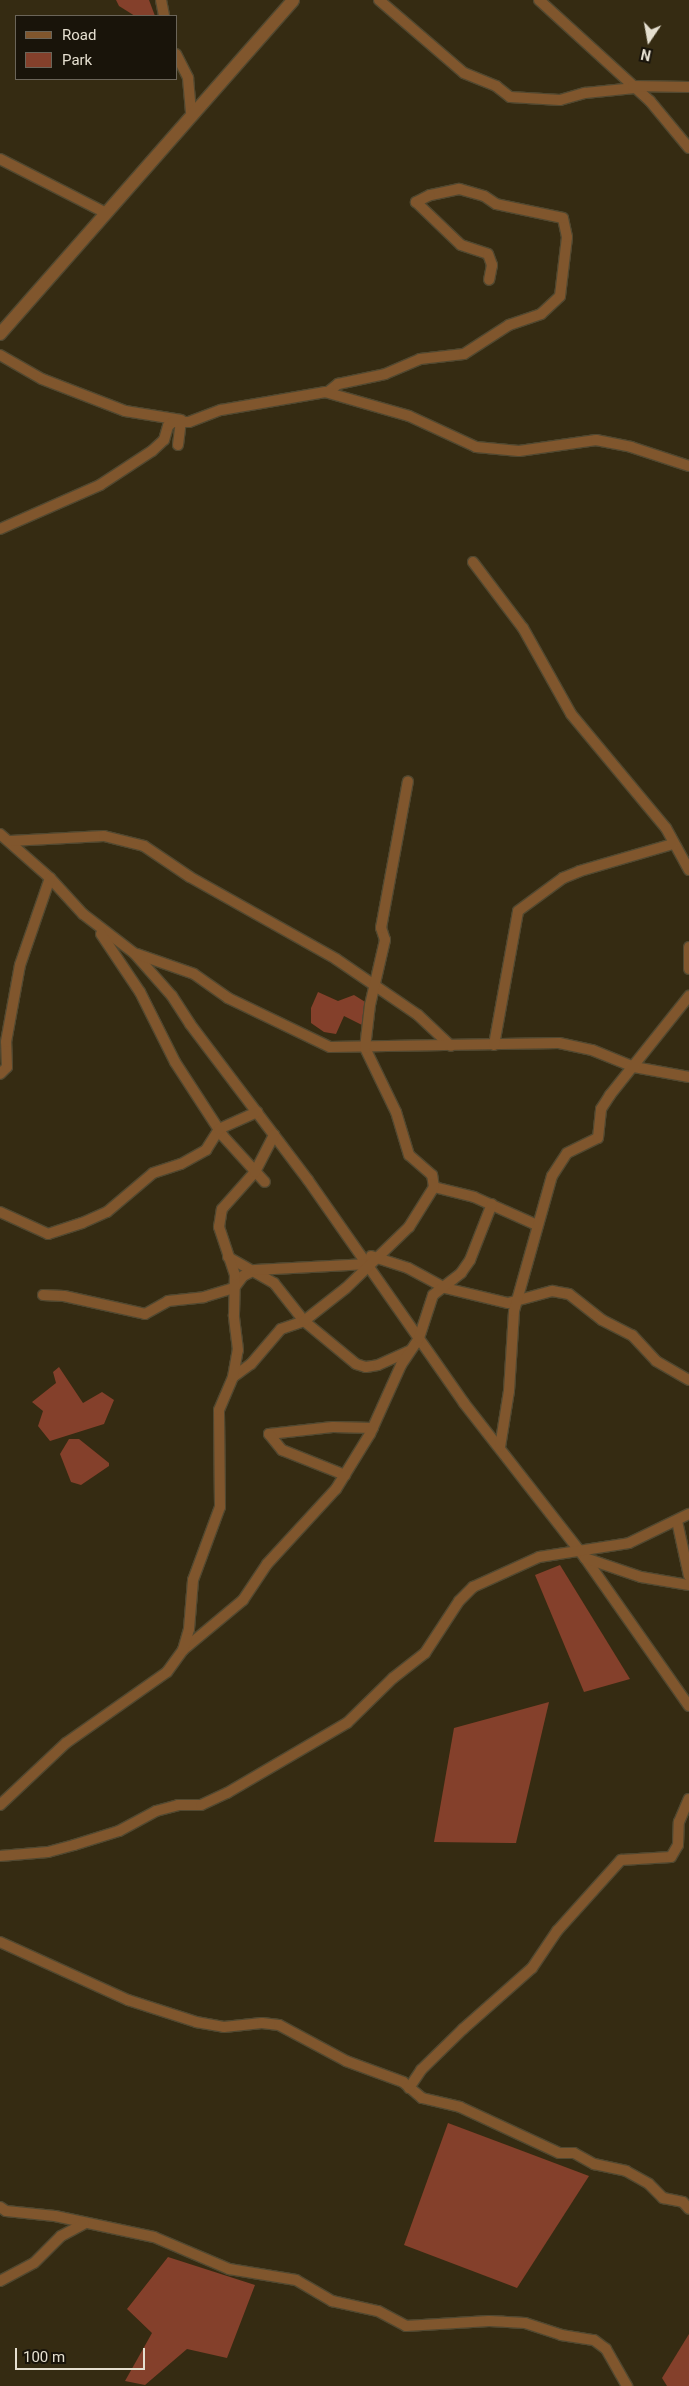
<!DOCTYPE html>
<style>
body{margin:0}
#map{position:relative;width:689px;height:2386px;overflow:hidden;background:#352b12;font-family:Roboto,sans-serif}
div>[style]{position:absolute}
.green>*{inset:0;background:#84402b}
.roads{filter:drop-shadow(1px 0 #514830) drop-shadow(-1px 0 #514830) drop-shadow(0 1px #514830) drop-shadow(0 -1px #514830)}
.minor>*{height:10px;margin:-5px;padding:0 5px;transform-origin:5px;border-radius:5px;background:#80562d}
.tertiary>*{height:12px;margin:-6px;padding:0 6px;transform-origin:6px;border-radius:6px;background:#80562d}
span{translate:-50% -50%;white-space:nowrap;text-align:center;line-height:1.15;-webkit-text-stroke:4.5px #19140a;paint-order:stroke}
.legend{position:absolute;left:15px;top:15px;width:162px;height:65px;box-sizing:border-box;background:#19140a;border:1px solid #6b6559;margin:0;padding:6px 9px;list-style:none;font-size:15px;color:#e5dfd0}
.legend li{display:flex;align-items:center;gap:10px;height:25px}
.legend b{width:25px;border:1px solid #6b6559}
.north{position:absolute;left:624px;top:15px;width:50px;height:50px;-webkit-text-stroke:4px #19140a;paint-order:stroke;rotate:192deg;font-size:14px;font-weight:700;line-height:20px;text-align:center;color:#e5dfd0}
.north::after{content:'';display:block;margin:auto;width:18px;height:22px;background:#e5dfd0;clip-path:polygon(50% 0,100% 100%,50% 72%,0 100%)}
.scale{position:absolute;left:15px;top:2348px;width:130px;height:22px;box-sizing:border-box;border:2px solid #e5dfd0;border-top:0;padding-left:6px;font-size:15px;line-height:18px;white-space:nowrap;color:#e5dfd0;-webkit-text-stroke:4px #19140a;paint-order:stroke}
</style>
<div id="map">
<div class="green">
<i style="clip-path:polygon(116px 0,149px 0,155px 16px,135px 16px,119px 6px)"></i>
<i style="clip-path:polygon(318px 992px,338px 1001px,354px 995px,370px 1005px,368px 1028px,344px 1016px,336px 1034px,324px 1032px,311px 1023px,311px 1008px)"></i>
<i style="clip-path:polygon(59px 1367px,83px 1403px,102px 1392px,114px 1400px,104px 1424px,50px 1441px,38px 1426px,43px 1411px,32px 1402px,56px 1383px,53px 1372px)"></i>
<i style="clip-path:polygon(69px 1439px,79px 1439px,109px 1463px,109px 1466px,81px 1485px,71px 1482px,60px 1454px)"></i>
<i style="clip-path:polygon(560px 1565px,630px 1679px,584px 1692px,535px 1575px)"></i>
<i style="clip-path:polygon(549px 1702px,516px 1843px,434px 1842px,454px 1728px)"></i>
<i style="clip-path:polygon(448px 2123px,589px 2176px,517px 2288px,404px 2245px)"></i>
<i style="clip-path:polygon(168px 2257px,255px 2285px,227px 2358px,187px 2349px,145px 2385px,125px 2381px,152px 2333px,127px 2309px)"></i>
<i style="clip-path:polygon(689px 2334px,689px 2386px,667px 2386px,662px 2378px)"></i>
</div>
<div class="roads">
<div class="minor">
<i style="left:161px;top:0;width:16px;rotate:79deg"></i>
<i style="left:379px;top:0;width:112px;rotate:40.7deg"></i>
<i style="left:464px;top:73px;width:35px;rotate:22deg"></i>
<i style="left:496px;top:86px;width:18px;rotate:38deg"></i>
<i style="left:510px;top:97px;width:50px;rotate:3.4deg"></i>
<i style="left:560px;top:100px;width:26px;rotate:-16deg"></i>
<i style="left:585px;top:93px;width:50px;rotate:-5.7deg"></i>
<i style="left:539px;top:0;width:150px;rotate:42.3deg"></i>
<i style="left:650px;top:101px;width:61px;rotate:50.3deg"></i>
<i style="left:176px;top:54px;width:27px;rotate:63deg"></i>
<i style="left:188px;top:78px;width:38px;rotate:85deg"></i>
<i style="left:633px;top:86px;width:56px;rotate:1deg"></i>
<i style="left:0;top:159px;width:119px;rotate:27deg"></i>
<i style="left:0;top:355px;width:48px;rotate:29.7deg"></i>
<i style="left:42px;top:379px;width:89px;rotate:21.1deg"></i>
<i style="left:125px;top:411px;width:57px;rotate:9.1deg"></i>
<i style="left:328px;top:392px;width:13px;rotate:-39deg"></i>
<i style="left:338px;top:384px;width:48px;rotate:-12deg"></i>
<i style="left:385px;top:374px;width:38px;rotate:-23deg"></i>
<i style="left:420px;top:359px;width:44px;rotate:-6.5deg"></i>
<i style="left:464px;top:354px;width:54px;rotate:-32.8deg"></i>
<i style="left:509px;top:325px;width:34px;rotate:-19deg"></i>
<i style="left:541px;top:314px;width:26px;rotate:-43deg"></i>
<i style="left:560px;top:296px;width:59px;rotate:-83.2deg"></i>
<i style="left:567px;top:237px;width:19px;rotate:-102deg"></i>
<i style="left:563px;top:218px;width:68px;rotate:-168.2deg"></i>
<i style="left:496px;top:204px;width:14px;rotate:-146deg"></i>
<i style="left:484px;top:196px;width:26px;rotate:-164deg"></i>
<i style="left:459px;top:189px;width:30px;rotate:168deg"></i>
<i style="left:430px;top:195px;width:16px;rotate:153deg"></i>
<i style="left:416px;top:202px;width:62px;rotate:43.7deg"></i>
<i style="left:461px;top:245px;width:28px;rotate:18deg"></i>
<i style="left:488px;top:254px;width:12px;rotate:70deg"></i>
<i style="left:492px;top:265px;width:15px;rotate:101deg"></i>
<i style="left:178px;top:445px;width:23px;rotate:-83deg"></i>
<i style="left:0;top:529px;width:109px;rotate:-23.7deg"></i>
<i style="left:100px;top:485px;width:62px;rotate:-33.2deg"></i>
<i style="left:152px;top:451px;width:16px;rotate:-43deg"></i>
<i style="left:164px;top:440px;width:15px;rotate:-74deg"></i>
<i style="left:168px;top:426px;width:6px;rotate:-39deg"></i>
<i style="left:173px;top:422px;width:16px"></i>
<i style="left:189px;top:422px;width:34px;rotate:-21deg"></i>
<i style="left:221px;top:410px;width:106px;rotate:-9.8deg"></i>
<i style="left:325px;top:392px;width:87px;rotate:15.9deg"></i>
<i style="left:409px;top:416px;width:74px;rotate:24.8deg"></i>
<i style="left:476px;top:447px;width:43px;rotate:5.3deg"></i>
<i style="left:519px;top:451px;width:78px;rotate:-8.1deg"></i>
<i style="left:596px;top:440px;width:36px;rotate:11deg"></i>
<i style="left:631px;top:447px;width:61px;rotate:18.1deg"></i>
<i style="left:473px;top:562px;width:83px;rotate:52.9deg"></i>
<i style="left:523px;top:628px;width:98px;rotate:60.8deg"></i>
<i style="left:571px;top:714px;width:148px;rotate:50.2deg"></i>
<i style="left:666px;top:828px;width:48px;rotate:61.3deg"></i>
<i style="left:0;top:834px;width:67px;rotate:41.3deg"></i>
<i style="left:50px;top:878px;width:49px;rotate:47.5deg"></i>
<i style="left:83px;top:914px;width:64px;rotate:37.4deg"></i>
<i style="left:134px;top:953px;width:57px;rotate:48.5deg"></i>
<i style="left:172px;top:996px;width:33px;rotate:57deg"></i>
<i style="left:190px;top:1024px;width:196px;rotate:52.9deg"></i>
<i style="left:308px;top:1180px;width:272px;rotate:55deg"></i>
<i style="left:464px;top:1403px;width:197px;rotate:52deg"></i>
<i style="left:585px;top:1558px;width:181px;rotate:54.9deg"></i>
<i style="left:10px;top:841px;width:94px;rotate:-3deg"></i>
<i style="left:104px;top:836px;width:41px;rotate:14deg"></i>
<i style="left:144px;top:846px;width:55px;rotate:34deg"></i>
<i style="left:190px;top:877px;width:167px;rotate:29.3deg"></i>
<i style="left:336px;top:959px;width:99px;rotate:34.3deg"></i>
<i style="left:418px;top:1015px;width:45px;rotate:43.2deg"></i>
<i style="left:101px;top:934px;width:70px;rotate:56.1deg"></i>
<i style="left:140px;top:992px;width:78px;rotate:63.4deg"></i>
<i style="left:175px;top:1062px;width:88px;rotate:57deg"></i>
<i style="left:223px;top:1136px;width:62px;rotate:47.6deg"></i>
<i style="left:689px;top:947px;width:22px;rotate:90deg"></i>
<i style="left:137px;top:954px;width:60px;rotate:19.3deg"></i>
<i style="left:194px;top:974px;width:42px;rotate:35.2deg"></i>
<i style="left:228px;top:998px;width:113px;rotate:25.7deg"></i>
<i style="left:330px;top:1047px;width:229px;rotate:-1deg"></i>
<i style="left:559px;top:1043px;width:34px;rotate:12deg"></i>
<i style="left:592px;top:1050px;width:45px;rotate:22deg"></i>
<i style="left:634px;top:1067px;width:56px;rotate:10.3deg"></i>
<i style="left:494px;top:1045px;width:136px;rotate:-79.8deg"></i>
<i style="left:518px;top:911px;width:56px;rotate:-36.3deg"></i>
<i style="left:563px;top:878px;width:18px;rotate:-22deg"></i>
<i style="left:580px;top:871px;width:97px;rotate:-16.2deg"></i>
<i style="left:0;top:1074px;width:10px;rotate:-45deg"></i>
<i style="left:7px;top:1067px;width:25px;rotate:-92deg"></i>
<i style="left:6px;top:1042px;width:78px;rotate:-79.7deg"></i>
<i style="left:20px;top:965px;width:92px;rotate:-71deg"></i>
<i style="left:434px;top:1187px;width:41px;rotate:14deg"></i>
<i style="left:474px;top:1197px;width:69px;rotate:24deg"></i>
<i style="left:0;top:1212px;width:53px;rotate:24.6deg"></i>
<i style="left:48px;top:1234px;width:36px;rotate:-18deg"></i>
<i style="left:82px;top:1223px;width:27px;rotate:-24deg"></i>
<i style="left:107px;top:1212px;width:60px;rotate:-40.3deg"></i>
<i style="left:153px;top:1173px;width:29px;rotate:-18deg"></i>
<i style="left:181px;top:1164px;width:29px;rotate:-29deg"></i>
<i style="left:206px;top:1150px;width:25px;rotate:-58deg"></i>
<i style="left:219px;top:1129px;width:42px;rotate:-24.1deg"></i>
<i style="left:371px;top:1256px;width:39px;rotate:18deg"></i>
<i style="left:408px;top:1268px;width:42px;rotate:28.4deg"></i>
<i style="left:445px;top:1288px;width:65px;rotate:13.4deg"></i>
<i style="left:508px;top:1303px;width:46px;rotate:-15.3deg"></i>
<i style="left:552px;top:1291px;width:17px;rotate:10deg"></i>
<i style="left:569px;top:1294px;width:42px;rotate:38.2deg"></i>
<i style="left:602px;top:1320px;width:34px;rotate:27deg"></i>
<i style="left:632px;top:1335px;width:35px;rotate:47deg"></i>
<i style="left:656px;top:1361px;width:38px;rotate:30deg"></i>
<i style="left:228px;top:1257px;width:53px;rotate:29.5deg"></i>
<i style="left:274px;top:1283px;width:48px;rotate:51.7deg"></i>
<i style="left:304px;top:1321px;width:67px;rotate:39.6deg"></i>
<i style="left:356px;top:1364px;width:10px;rotate:17deg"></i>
<i style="left:366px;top:1367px;width:12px;rotate:-9deg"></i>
<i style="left:378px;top:1365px;width:34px;rotate:-24deg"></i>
<i style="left:43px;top:1295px;width:21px;rotate:3deg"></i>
<i style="left:64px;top:1296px;width:83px;rotate:12.5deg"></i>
<i style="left:145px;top:1314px;width:26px;rotate:-29deg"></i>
<i style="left:168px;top:1301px;width:36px;rotate:-6deg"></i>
<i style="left:204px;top:1297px;width:31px;rotate:-17deg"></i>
<i style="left:234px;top:1288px;width:15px;rotate:-53deg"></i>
<i style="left:243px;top:1276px;width:13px;rotate:-27deg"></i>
<i style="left:255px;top:1270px;width:113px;rotate:-3deg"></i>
<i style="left:233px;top:1377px;width:22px;rotate:-36deg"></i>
<i style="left:251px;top:1364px;width:46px;rotate:-49.4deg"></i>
<i style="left:281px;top:1329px;width:24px;rotate:-19deg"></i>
<i style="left:304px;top:1321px;width:53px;rotate:-38.2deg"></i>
<i style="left:346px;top:1288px;width:88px;rotate:-44.1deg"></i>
<i style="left:409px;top:1227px;width:47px;rotate:-58deg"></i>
<i style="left:434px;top:1187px;width:12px;rotate:-99deg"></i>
<i style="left:432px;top:1175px;width:30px;rotate:-139deg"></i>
<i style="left:409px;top:1155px;width:45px;rotate:-106.8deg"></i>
<i style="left:396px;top:1112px;width:71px;rotate:-115.8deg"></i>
<i style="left:365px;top:1048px;width:43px;rotate:-83.4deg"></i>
<i style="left:370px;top:1005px;width:67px;rotate:-77deg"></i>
<i style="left:385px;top:940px;width:13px;rotate:-108deg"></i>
<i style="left:381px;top:928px;width:149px;rotate:-79.6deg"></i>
<i style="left:269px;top:1434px;width:64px;rotate:-6.2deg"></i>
<i style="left:333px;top:1427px;width:40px;rotate:1.4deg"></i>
<i style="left:269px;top:1434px;width:21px;rotate:51deg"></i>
<i style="left:282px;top:1450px;width:68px;rotate:21.6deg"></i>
<i style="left:500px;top:1447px;width:57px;rotate:-80.9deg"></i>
<i style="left:509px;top:1391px;width:80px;rotate:-86.4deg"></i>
<i style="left:514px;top:1311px;width:140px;rotate:-74.3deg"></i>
<i style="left:552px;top:1176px;width:27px;rotate:-57deg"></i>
<i style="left:567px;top:1153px;width:34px;rotate:-26deg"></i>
<i style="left:598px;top:1138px;width:29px;rotate:-84deg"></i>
<i style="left:601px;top:1109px;width:17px;rotate:-57deg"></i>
<i style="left:610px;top:1095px;width:127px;rotate:-51.4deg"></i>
<i style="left:677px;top:1521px;width:56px;rotate:77.7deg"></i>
<i style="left:585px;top:1558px;width:59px;rotate:18.7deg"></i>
<i style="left:641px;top:1577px;width:49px;rotate:9.5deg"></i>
<i style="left:183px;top:1650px;width:78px;rotate:-39.8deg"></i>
<i style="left:243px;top:1600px;width:43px;rotate:-56.3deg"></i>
<i style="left:267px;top:1564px;width:102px;rotate:-47.4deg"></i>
<i style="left:336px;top:1489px;width:65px;rotate:-58.3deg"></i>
<i style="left:370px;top:1434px;width:76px;rotate:-65.8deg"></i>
<i style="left:401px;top:1365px;width:32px;rotate:-56deg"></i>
<i style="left:419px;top:1338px;width:45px;rotate:-72deg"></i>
<i style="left:433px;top:1295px;width:36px;rotate:-38deg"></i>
<i style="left:461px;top:1273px;width:16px;rotate:-55deg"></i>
<i style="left:470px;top:1260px;width:60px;rotate:-68.6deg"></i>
<i style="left:0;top:1805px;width:91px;rotate:-43.2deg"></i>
<i style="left:66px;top:1743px;width:123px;rotate:-35.1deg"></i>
<i style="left:167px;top:1672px;width:27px;rotate:-54deg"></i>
<i style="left:183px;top:1650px;width:22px;rotate:-74deg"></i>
<i style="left:189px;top:1629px;width:49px;rotate:-85.3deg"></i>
<i style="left:193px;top:1580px;width:78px;rotate:-69.7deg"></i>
<i style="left:220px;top:1507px;width:97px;rotate:-90.6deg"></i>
<i style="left:219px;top:1410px;width:36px;rotate:-67deg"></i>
<i style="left:233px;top:1377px;width:27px;rotate:-80deg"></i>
<i style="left:238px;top:1350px;width:35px;rotate:-97deg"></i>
<i style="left:234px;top:1315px;width:40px;rotate:-88.6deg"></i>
<i style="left:235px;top:1275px;width:51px;rotate:-108.4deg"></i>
<i style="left:219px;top:1227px;width:18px;rotate:-81deg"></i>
<i style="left:222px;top:1209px;width:50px;rotate:-48.3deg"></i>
<i style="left:255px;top:1172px;width:42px;rotate:-62.8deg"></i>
<i style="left:0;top:1856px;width:48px;rotate:-4.8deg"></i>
<i style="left:48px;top:1852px;width:27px;rotate:-15deg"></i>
<i style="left:74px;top:1845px;width:47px;rotate:-17.3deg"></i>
<i style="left:119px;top:1831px;width:42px;rotate:-28.4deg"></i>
<i style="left:156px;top:1811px;width:23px;rotate:-15deg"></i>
<i style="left:178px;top:1805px;width:23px"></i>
<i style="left:201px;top:1805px;width:29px;rotate:-25deg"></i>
<i style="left:227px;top:1793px;width:139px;rotate:-30.3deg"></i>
<i style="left:347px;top:1723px;width:64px;rotate:-44.4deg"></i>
<i style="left:393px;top:1678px;width:41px;rotate:-38deg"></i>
<i style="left:425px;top:1653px;width:62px;rotate:-56.8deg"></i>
<i style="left:459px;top:1601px;width:20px;rotate:-45deg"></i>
<i style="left:473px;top:1587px;width:72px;rotate:-24.4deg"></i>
<i style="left:539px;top:1557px;width:91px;rotate:-8.8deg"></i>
<i style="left:629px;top:1543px;width:67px;rotate:-25.8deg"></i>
<i style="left:0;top:1942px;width:141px;rotate:24.4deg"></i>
<i style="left:128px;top:2000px;width:71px;rotate:17.9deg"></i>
<i style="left:196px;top:2022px;width:28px;rotate:10deg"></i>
<i style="left:224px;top:2027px;width:38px;rotate:-6deg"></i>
<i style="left:262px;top:2023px;width:17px;rotate:7deg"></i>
<i style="left:279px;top:2025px;width:76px;rotate:28.2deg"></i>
<i style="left:346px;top:2061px;width:61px;rotate:20.2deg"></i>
<i style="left:403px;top:2082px;width:25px;rotate:40deg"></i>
<i style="left:422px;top:2098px;width:39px;rotate:13deg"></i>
<i style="left:460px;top:2107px;width:109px;rotate:24.9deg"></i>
<i style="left:559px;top:2153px;width:15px"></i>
<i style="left:574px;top:2153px;width:23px;rotate:29deg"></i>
<i style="left:594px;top:2164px;width:33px;rotate:12deg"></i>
<i style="left:626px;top:2171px;width:26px;rotate:29deg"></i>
<i style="left:649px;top:2184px;width:20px;rotate:45deg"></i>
<i style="left:663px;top:2198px;width:20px;rotate:11deg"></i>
<i style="left:683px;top:2202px;width:9px;rotate:49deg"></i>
<i style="left:409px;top:2088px;width:22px;rotate:-56deg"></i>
<i style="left:421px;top:2070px;width:59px;rotate:-44.3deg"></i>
<i style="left:463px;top:2029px;width:92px;rotate:-41.5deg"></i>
<i style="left:532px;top:1968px;width:45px;rotate:-56deg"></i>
<i style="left:557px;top:1931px;width:96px;rotate:-48deg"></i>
<i style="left:621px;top:1860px;width:50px;rotate:-3.4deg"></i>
<i style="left:671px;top:1857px;width:14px;rotate:-60deg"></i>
<i style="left:678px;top:1845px;width:23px;rotate:-88deg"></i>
<i style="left:679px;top:1822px;width:25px;rotate:-67deg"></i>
<i style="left:0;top:2207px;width:7px;rotate:34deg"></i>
<i style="left:6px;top:2211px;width:49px;rotate:5.8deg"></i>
<i style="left:55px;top:2216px;width:101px;rotate:12deg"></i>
<i style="left:154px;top:2237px;width:82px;rotate:23.1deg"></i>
<i style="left:229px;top:2269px;width:68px;rotate:9.3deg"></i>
<i style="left:296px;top:2280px;width:42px;rotate:30.3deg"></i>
<i style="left:332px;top:2301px;width:47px;rotate:12.3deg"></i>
<i style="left:378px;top:2311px;width:32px;rotate:28deg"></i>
<i style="left:406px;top:2326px;width:83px;rotate:-3.4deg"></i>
<i style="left:489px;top:2321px;width:36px;rotate:3deg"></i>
<i style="left:525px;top:2323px;width:38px;rotate:18deg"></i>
<i style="left:561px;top:2335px;width:33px;rotate:9deg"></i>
<i style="left:594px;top:2340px;width:15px;rotate:37deg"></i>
<i style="left:606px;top:2349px;width:43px;rotate:60.4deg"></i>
<i style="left:0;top:2281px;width:38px;rotate:-28deg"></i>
<i style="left:34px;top:2263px;width:38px;rotate:-45deg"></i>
<i style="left:61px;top:2236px;width:26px;rotate:-28deg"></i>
</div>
<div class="tertiary">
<i style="left:0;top:334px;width:444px;rotate:-48.7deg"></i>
</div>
</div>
<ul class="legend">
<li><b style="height:6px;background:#80562d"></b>Road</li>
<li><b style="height:14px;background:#84402b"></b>Park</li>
</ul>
<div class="north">N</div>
<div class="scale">100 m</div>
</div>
